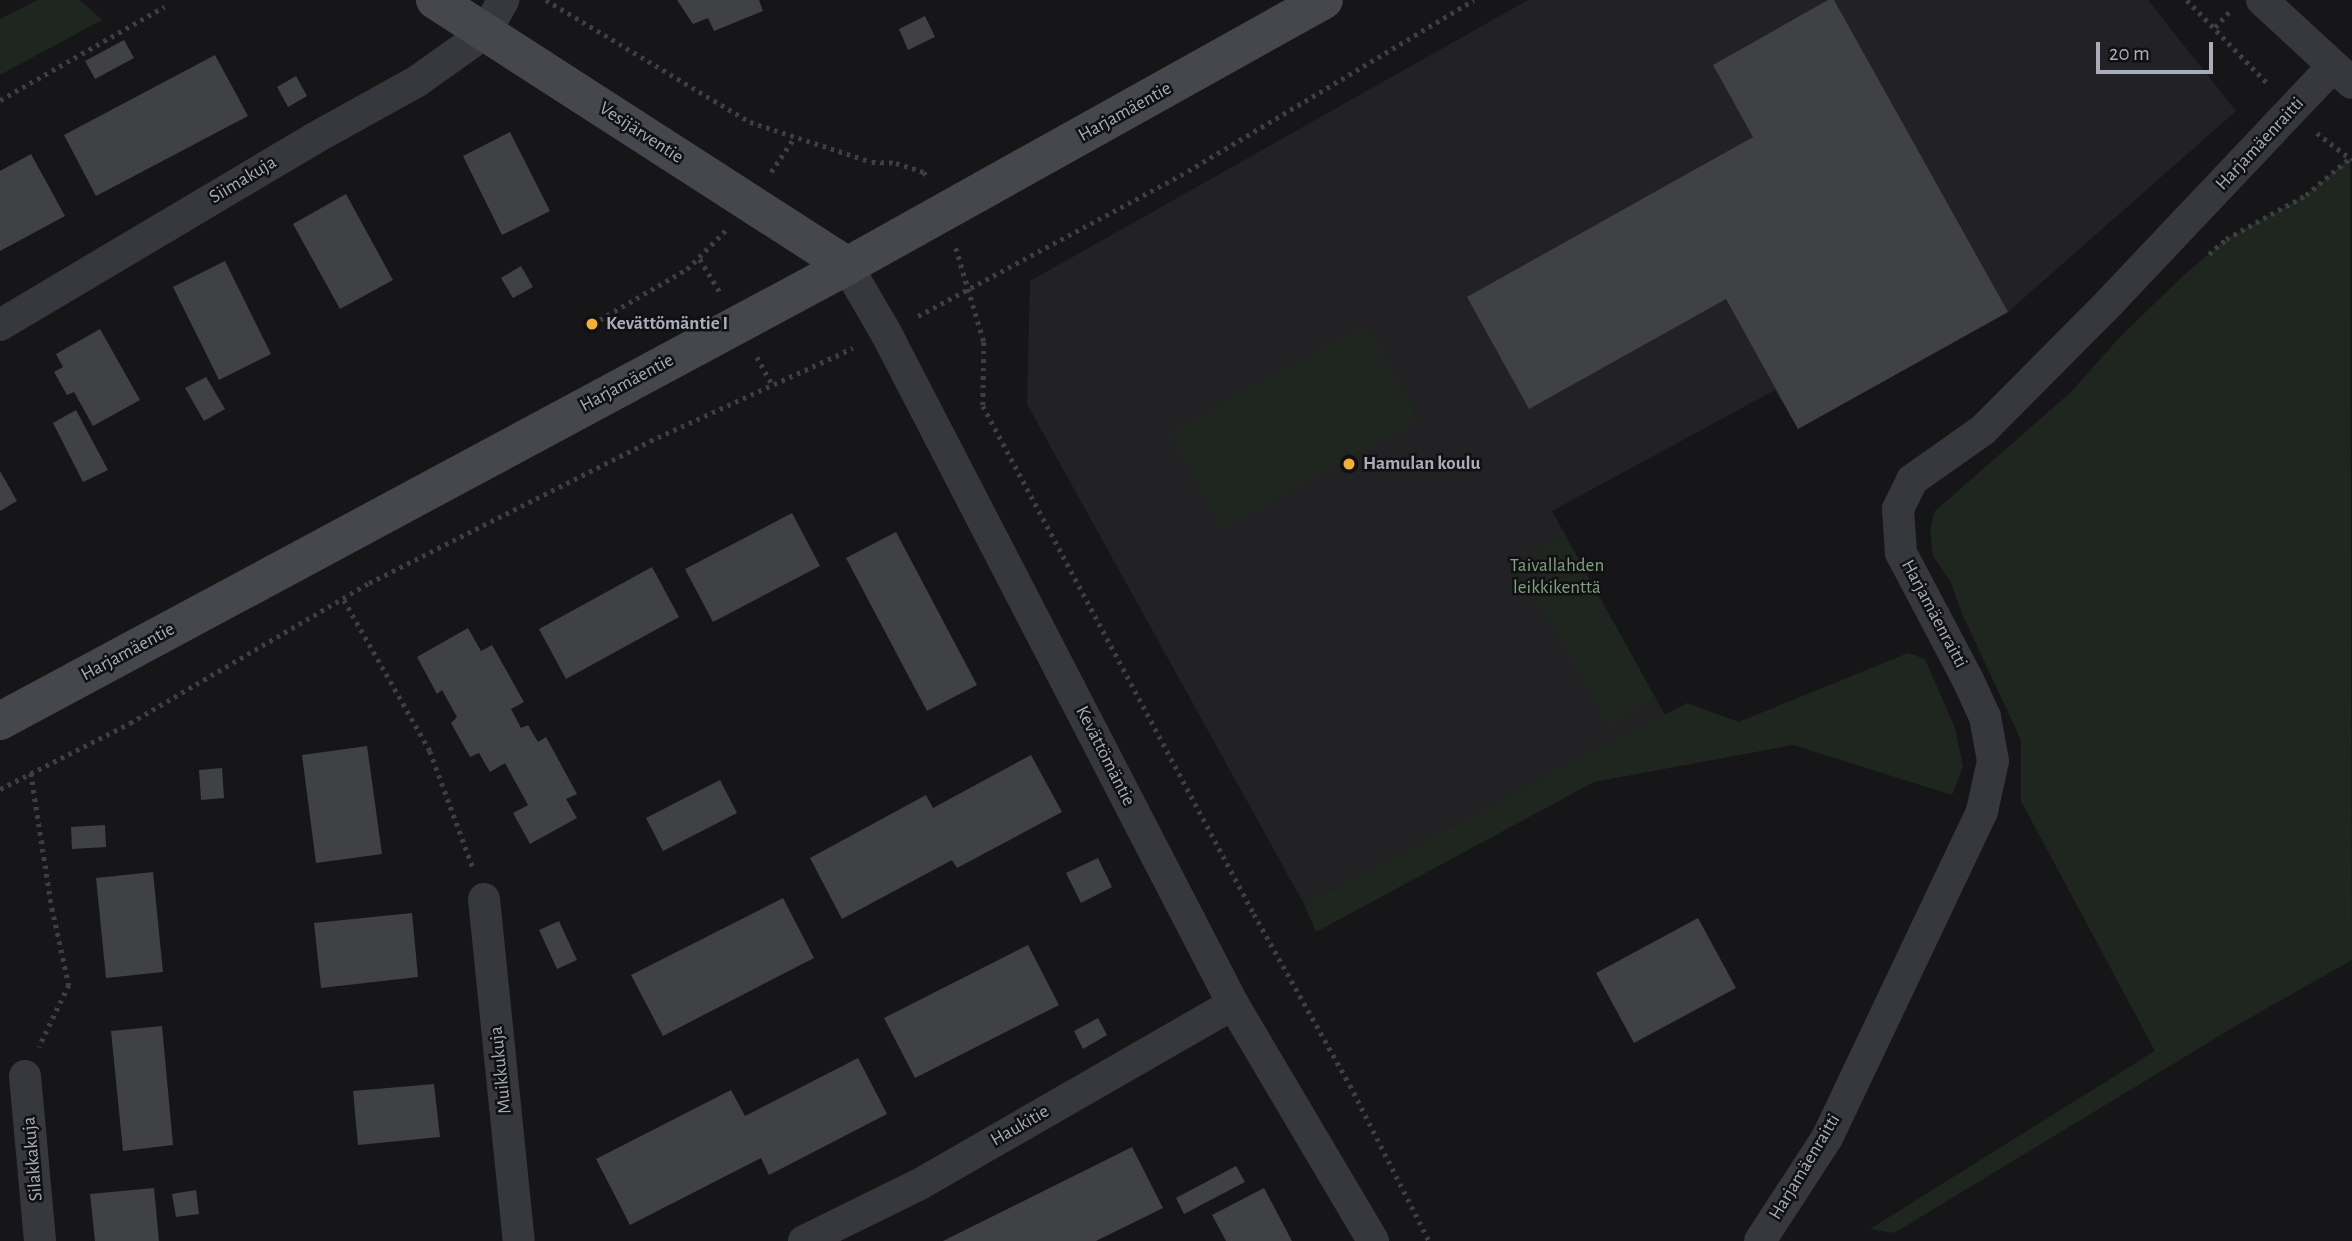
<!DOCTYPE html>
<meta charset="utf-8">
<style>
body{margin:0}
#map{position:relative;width:2352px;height:1241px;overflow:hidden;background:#161618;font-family:"Alegreya Sans",sans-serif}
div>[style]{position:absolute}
.built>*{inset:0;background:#222225}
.green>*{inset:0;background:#1e261f}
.building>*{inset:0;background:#404145}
.path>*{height:4.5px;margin-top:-2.25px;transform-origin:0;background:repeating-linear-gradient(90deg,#3d3f44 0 3.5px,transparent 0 8.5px)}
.street>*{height:32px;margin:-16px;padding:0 16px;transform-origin:16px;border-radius:16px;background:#37383d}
.secondary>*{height:38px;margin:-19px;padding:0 19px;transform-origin:19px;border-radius:19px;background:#45474d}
.dots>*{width:19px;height:19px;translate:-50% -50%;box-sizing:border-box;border:4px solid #111113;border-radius:50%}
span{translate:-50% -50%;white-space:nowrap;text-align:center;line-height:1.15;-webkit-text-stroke:5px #111113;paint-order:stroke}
.street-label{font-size:19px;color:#a8adb8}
.poi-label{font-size:19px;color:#a8adb8;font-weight:700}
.left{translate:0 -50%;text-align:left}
.park-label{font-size:19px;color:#7fa381}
.scale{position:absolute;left:2096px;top:42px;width:117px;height:32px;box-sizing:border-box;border:4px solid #a8adb8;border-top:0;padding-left:9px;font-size:21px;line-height:24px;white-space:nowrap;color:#a8adb8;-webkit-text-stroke:5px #111113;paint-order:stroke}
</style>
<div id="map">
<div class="built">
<i style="clip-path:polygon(1528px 0,2148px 0,2236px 111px,2008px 312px,1798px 429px,1775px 390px,1552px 511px,1665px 715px,1304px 904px,1027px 404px,1030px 281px)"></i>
</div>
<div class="green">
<i style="clip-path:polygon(37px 0,80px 0,102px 20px,0 75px,0 19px)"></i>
<i style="clip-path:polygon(2350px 158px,2352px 960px,2239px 1024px,1894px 1233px,1870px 1229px,2155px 1051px,2021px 801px,2021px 740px,1963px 616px,1950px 581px,1933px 556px,1930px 529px,1935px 511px,2071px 392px,2119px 338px,2183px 276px,2226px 239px,2306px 195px)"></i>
<i style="clip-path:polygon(1367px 325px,1419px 421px,1222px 528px,1170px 432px)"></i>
<i style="clip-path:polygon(1565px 535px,1656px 699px,1609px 725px,1517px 562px)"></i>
<i style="clip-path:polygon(1908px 653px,1925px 659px,1955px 728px,1963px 767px,1952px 795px,1793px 745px,1594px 782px,1316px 932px,1304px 904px,1687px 703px,1739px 722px)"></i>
</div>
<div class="building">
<i style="clip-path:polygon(677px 0,759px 0,763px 11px,714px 31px,708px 18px,693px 24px)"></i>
<i style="clip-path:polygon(1828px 0,1834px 0,2008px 312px,1798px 429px,1726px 299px,1529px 409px,1467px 297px,1753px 137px,1713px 65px)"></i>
<i style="clip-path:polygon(925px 16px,935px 37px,908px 50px,899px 29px)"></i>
<i style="clip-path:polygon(124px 40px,134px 58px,95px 79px,85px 61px)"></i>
<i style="clip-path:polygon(215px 55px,248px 116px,96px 196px,64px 135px)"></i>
<i style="clip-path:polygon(296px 76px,307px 96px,288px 107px,277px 87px)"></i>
<i style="clip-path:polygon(510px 132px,550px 211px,502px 235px,463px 156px)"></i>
<i style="clip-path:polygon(31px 154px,65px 216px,0 251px,0 171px)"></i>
<i style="clip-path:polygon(346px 194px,393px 280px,340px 309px,293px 224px)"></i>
<i style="clip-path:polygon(225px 261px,271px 354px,219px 380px,173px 287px)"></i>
<i style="clip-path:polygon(521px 266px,533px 287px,513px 298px,501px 278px)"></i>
<i style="clip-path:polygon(100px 329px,140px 400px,93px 426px,74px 392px,67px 395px,54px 372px,63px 367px,56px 354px)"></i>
<i style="clip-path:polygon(206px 377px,225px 409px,204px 421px,185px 388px)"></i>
<i style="clip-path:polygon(76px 410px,108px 470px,83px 482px,53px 423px)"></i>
<i style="clip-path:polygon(0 471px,17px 501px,0 511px)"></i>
<i style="clip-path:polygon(792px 513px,820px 566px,713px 622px,685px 569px)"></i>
<i style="clip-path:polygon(896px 532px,977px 685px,927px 711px,846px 558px)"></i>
<i style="clip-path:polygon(652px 567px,679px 617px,566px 679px,539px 629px)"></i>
<i style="clip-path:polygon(468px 628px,481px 651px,492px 645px,524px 702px,511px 709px,521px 728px,528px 725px,538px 742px,546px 737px,577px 794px,566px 799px,577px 818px,530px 844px,513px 813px,528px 805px,505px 763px,490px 772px,479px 753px,470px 757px,451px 723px,457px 717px,442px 690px,437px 694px,417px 657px)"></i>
<i style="clip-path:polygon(367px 746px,382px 854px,316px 863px,302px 755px)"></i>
<i style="clip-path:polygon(1031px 755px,1062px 812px,957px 868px,952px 860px,842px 919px,810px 858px,926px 795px,933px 808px)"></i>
<i style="clip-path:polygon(222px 768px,224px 798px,201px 800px,199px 770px)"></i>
<i style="clip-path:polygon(720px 780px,737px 813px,663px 851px,646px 818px)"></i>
<i style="clip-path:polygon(105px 825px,106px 847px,72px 849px,71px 827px)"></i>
<i style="clip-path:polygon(1098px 858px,1112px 887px,1081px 903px,1066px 873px)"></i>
<i style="clip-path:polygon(153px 872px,163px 972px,106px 978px,96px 878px)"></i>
<i style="clip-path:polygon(783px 898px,814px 958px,663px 1036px,631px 975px)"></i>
<i style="clip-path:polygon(412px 913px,418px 977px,321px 988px,314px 923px)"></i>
<i style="clip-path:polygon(1698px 918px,1736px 988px,1634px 1043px,1596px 973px)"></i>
<i style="clip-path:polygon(559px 921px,577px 960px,557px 969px,539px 930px)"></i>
<i style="clip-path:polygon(1028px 945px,1059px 1005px,915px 1078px,884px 1018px)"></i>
<i style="clip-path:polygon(1098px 1018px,1107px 1035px,1083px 1049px,1074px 1031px)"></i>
<i style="clip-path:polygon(162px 1026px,173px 1145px,123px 1151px,111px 1031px)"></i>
<i style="clip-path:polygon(858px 1058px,887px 1114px,769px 1175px,761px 1158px,630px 1225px,596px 1159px,731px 1090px,745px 1116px)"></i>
<i style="clip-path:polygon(434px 1084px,440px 1137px,358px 1145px,353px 1091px)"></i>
<i style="clip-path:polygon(1132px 1147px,1163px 1208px,1096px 1241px,943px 1241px)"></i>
<i style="clip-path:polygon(1236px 1166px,1245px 1182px,1184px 1214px,1176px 1198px)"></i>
<i style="clip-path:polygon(154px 1188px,159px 1241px,95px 1241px,90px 1194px)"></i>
<i style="clip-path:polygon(1264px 1188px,1292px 1241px,1226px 1241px,1212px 1215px)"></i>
<i style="clip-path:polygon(196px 1190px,199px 1214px,176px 1217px,172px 1194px)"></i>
</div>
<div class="path">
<i style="left:546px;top:0;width:238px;rotate:30.9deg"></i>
<i style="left:750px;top:122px;width:128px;rotate:18.2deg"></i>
<i style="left:872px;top:162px;width:24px;rotate:2deg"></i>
<i style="left:896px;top:163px;width:29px;rotate:18deg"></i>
<i style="left:924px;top:172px;width:8px;rotate:60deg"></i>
<i style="left:2187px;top:0;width:118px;rotate:46deg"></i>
<i style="left:2215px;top:27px;width:22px;rotate:-47deg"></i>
<i style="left:0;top:100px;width:189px;rotate:-29.6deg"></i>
<i style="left:2317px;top:133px;width:44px;rotate:37.6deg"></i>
<i style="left:771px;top:172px;width:40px;rotate:-56deg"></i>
<i style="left:956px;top:248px;width:98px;rotate:73.4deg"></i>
<i style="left:984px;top:342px;width:64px;rotate:90.9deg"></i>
<i style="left:983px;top:406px;width:576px;rotate:61.92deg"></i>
<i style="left:1254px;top:914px;width:196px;rotate:60.7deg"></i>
<i style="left:1350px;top:1085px;width:175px;rotate:63.1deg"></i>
<i style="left:2209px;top:254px;width:23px;rotate:-41deg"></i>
<i style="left:2226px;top:239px;width:91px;rotate:-28.8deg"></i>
<i style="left:2306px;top:195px;width:57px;rotate:-40.1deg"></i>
<i style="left:700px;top:259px;width:39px;rotate:59deg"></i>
<i style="left:918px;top:316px;width:306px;rotate:-28.2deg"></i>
<i style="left:1188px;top:171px;width:333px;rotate:-30.9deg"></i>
<i style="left:592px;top:324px;width:110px;rotate:-30.1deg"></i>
<i style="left:687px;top:269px;width:54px;rotate:-45deg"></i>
<i style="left:757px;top:357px;width:31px;rotate:61deg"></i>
<i style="left:344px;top:600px;width:174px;rotate:60.3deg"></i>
<i style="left:430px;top:751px;width:125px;rotate:69.8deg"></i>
<i style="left:31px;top:773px;width:137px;rotate:81.2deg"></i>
<i style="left:52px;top:908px;width:79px;rotate:77.6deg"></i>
<i style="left:69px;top:985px;width:69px;rotate:115.8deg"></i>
<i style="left:0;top:789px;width:146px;rotate:-26.9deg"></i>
<i style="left:130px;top:723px;width:277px;rotate:-30.4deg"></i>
<i style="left:369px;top:583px;width:315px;rotate:-26.8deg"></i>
<i style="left:650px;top:441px;width:223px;rotate:-24.6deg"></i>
</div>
<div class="street">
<i style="left:2262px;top:0;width:122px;rotate:42.7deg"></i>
<i style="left:847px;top:266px;width:78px;rotate:59.8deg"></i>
<i style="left:886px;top:333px;width:755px;rotate:62.65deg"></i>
<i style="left:1233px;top:1004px;width:275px;rotate:59.4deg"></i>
<i style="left:0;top:325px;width:364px;rotate:-30.7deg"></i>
<i style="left:313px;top:139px;width:118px;rotate:-29deg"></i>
<i style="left:416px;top:82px;width:85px;rotate:-35.4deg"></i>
<i style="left:485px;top:33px;width:38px;rotate:-61deg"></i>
<i style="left:484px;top:899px;width:344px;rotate:84.2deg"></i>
<i style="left:25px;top:1076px;width:166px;rotate:84.8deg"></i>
<i style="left:804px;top:1241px;width:129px;rotate:-26.2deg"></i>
<i style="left:920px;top:1184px;width:361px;rotate:-29.9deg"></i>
<i style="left:1760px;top:1241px;width:123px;rotate:-57deg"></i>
<i style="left:1827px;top:1138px;width:362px;rotate:-64.6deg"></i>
<i style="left:1982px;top:811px;width:51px;rotate:-77.6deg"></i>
<i style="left:1993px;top:761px;width:45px;rotate:-100.3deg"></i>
<i style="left:1985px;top:717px;width:41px;rotate:-114.7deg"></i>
<i style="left:1968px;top:680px;width:144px;rotate:-117.8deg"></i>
<i style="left:1901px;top:553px;width:44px;rotate:-93.9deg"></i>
<i style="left:1898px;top:509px;width:32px;rotate:-64deg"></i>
<i style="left:1912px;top:480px;width:87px;rotate:-35.2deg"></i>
<i style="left:1983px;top:430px;width:179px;rotate:-45.2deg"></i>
<i style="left:2109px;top:303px;width:326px;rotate:-46.6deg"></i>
</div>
<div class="secondary">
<i style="left:435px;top:0;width:490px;rotate:32.8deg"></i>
<i style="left:0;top:721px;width:961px;rotate:-28.24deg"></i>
<i style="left:847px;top:266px;width:546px;rotate:-29.15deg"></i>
</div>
<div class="dots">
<i style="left:592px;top:324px;background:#f2b134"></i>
<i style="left:1349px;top:464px;background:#f2b134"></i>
</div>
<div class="street-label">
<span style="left:1125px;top:112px;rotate:-29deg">Harjamäentie</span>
<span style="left:641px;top:133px;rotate:33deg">Vesijärventie</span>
<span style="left:2260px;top:144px;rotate:-47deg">Harjamäenraitti</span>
<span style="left:243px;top:180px;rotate:-31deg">Siimakuja</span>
<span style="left:627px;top:383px;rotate:-28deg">Harjamäentie</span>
<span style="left:1934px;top:614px;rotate:62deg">Harjamäenraitti</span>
<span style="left:128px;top:652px;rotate:-28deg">Harjamäentie</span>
<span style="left:1105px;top:756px;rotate:63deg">Kevättömäntie</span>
<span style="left:501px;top:1070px;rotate:-96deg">Muikkukuja</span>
<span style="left:1020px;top:1126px;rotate:-30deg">Haukitie</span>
<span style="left:33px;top:1159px;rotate:-95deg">Silakkakuja</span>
<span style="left:1805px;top:1167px;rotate:-59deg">Harjamäenraitti</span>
</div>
<div class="poi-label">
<span class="left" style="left:606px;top:324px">Kevättömäntie I</span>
<span class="left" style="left:1363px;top:464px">Hamulan koulu</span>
</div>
<div class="park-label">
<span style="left:1557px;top:577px">Taivallahden<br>leikkikenttä</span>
</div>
<div class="scale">20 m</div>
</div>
